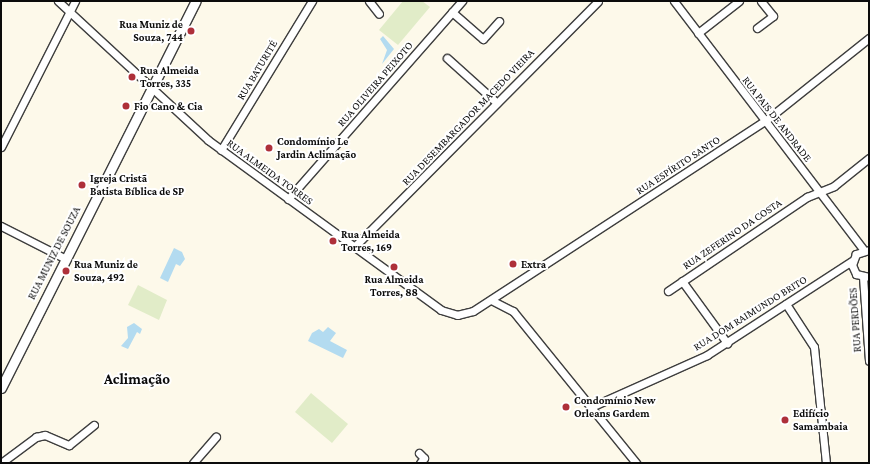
<!DOCTYPE html>
<meta charset="utf-8">
<style>
body{margin:0}
#map{position:relative;width:870px;height:464px;overflow:hidden;background:#fdf9ea;font-family:"Crimson Pro",serif}
div>[style]{position:absolute}
.pitch>*{inset:0;background:#e1ecc8}
.water>*{inset:0;background:#b3dbf0}
.roads{filter:drop-shadow(1px 0 #3e3e3e) drop-shadow(-1px 0 #3e3e3e) drop-shadow(0 1px #3e3e3e) drop-shadow(0 -1px #3e3e3e)}
.minor>*{height:7px;margin:-3.5px;padding:0 3.5px;transform-origin:3.5px;border-radius:3.5px;background:#fff}
.tertiary>*{height:9px;margin:-4.5px;padding:0 4.5px;transform-origin:4.5px;border-radius:4.5px;background:#fff}
.dots>*{width:11px;height:11px;translate:-50% -50%;box-sizing:border-box;border:2px solid #fff;border-radius:50%}
span{translate:-50% -50%;white-space:nowrap;text-align:center;line-height:1.15;-webkit-text-stroke:4px #fff;paint-order:stroke}
.poi-label{font-size:11px;color:#0b0b0b;font-weight:700}
.right{translate:-100% -50%;text-align:right}
.left{translate:0 -50%;text-align:left}
.street-label{font-size:11px;color:#0b0b0b}
.district-label{font-size:15px;color:#0b0b0b;font-weight:700}
.frame{position:absolute;inset:0;border:2px solid #0b0b0b;pointer-events:none}
</style>
<div id="map">
<div class="pitch">
<i style="clip-path:polygon(403px 1px,422px 1px,430px 7px,398px 45px,379px 30px)"></i>
<i style="clip-path:polygon(138px 285px,167px 300px,159px 320px,128px 305px)"></i>
<i style="clip-path:polygon(311px 393px,348px 424px,332px 443px,295px 412px)"></i>
</div>
<div class="water">
<i style="clip-path:polygon(383px 36px,394px 49px,382px 64px,387px 50px,380px 39px)"></i>
<i style="clip-path:polygon(174px 248px,182px 252px,185px 259px,180px 266px,176px 264px,168px 282px,160px 278px)"></i>
<i style="clip-path:polygon(134px 323px,142px 329px,140px 334px,137px 332px,128px 349px,121px 346px,128px 338px,127px 327px)"></i>
<i style="clip-path:polygon(328px 327px,336px 333px,330px 341px,347px 350px,343px 358px,308px 341px,312px 333px,319px 329px,323px 332px)"></i>
</div>
<div class="roads">
<div class="minor">
<i style="left:58px;top:1px;width:205px;rotate:42.8deg"></i>
<i style="left:208px;top:140px;width:288px;rotate:36.1deg"></i>
<i style="left:441px;top:310px;width:17px;rotate:17deg"></i>
<i style="left:457px;top:315px;width:16px;rotate:-14deg"></i>
<i style="left:473px;top:311px;width:348px;rotate:-33.1deg"></i>
<i style="left:765px;top:121px;width:133px;rotate:-38.6deg"></i>
<i style="left:369px;top:1px;width:16px;rotate:52deg"></i>
<i style="left:674px;top:1px;width:313px;rotate:52.7deg"></i>
<i style="left:452px;top:12px;width:41px;rotate:41.1deg"></i>
<i style="left:483px;top:39px;width:24px;rotate:-48deg"></i>
<i style="left:757px;top:28px;width:20px;rotate:-37deg"></i>
<i style="left:773px;top:16px;width:19px;rotate:-129deg"></i>
<i style="left:698px;top:33px;width:52px;rotate:-38deg"></i>
<i style="left:447px;top:58px;width:67px;rotate:42deg"></i>
<i style="left:1px;top:147px;width:164px;rotate:-63.1deg"></i>
<i style="left:221px;top:150px;width:175px;rotate:-58.6deg"></i>
<i style="left:288px;top:199px;width:264px;rotate:-48.7deg"></i>
<i style="left:1px;top:226px;width:71px;rotate:26.9deg"></i>
<i style="left:354px;top:247px;width:346px;rotate:-45.2deg"></i>
<i style="left:869px;top:250px;width:14px;rotate:163deg"></i>
<i style="left:856px;top:254px;width:12px;rotate:110deg"></i>
<i style="left:852px;top:265px;width:10px;rotate:66deg"></i>
<i style="left:856px;top:274px;width:13px;rotate:13deg"></i>
<i style="left:863px;top:277px;width:84px;rotate:85.9deg"></i>
<i style="left:682px;top:281px;width:77px;rotate:54deg"></i>
<i style="left:668px;top:291px;width:168px;rotate:-34.1deg"></i>
<i style="left:807px;top:197px;width:29px;rotate:-22deg"></i>
<i style="left:834px;top:186px;width:45px;rotate:-38.7deg"></i>
<i style="left:491px;top:300px;width:25px;rotate:27deg"></i>
<i style="left:513px;top:311px;width:196px;rotate:51deg"></i>
<i style="left:786px;top:304px;width:51px;rotate:56.9deg"></i>
<i style="left:814px;top:347px;width:117px;rotate:84.1deg"></i>
<i style="left:591px;top:407px;width:127px;rotate:-24.1deg"></i>
<i style="left:707px;top:355px;width:173px;rotate:-33deg"></i>
<i style="left:419px;top:453px;width:7px;rotate:45deg"></i>
<i style="left:424px;top:458px;width:6px;rotate:129deg"></i>
<i style="left:1px;top:463px;width:44px;rotate:-36.6deg"></i>
<i style="left:36px;top:437px;width:9px;rotate:-13deg"></i>
<i style="left:45px;top:435px;width:26px;rotate:23deg"></i>
<i style="left:69px;top:445px;width:32px;rotate:-39deg"></i>
<i style="left:193px;top:463px;width:35px;rotate:-49deg"></i>
</div>
<div class="tertiary">
<i style="left:1px;top:388px;width:433px;rotate:-63.3deg"></i>
</div>
</div>
<div class="dots">
<i style="left:191px;top:31px;background:#ae303a"></i>
<i style="left:132px;top:77px;background:#ae303a"></i>
<i style="left:126px;top:106px;background:#ae303a"></i>
<i style="left:269px;top:148px;background:#ae303a"></i>
<i style="left:82px;top:185px;background:#ae303a"></i>
<i style="left:333px;top:241px;background:#ae303a"></i>
<i style="left:513px;top:264px;background:#ae303a"></i>
<i style="left:394px;top:267px;background:#ae303a"></i>
<i style="left:66px;top:271px;background:#ae303a"></i>
<i style="left:566px;top:407px;background:#ae303a"></i>
<i style="left:785px;top:420px;background:#ae303a"></i>
</div>
<div class="poi-label">
<span class="right" style="left:183px;top:31px">Rua Muniz de<br>Souza, 744</span>
<span class="left" style="left:140px;top:77px">Rua Almeida<br>Torres, 335</span>
<span class="left" style="left:134px;top:106px">Fio Cano &amp; Cia</span>
<span class="left" style="left:277px;top:148px">Condomínio Le<br>Jardin Aclimação</span>
<span class="left" style="left:90px;top:185px">Igreja Cristã<br>Batista Bíblica de SP</span>
<span class="left" style="left:341px;top:241px">Rua Almeida<br>Torres, 169</span>
<span class="left" style="left:521px;top:264px">Extra</span>
<span class="left" style="left:74px;top:271px">Rua Muniz de<br>Souza, 492</span>
<span style="left:394px;top:286px">Rua Almeida<br>Torres, 88</span>
<span class="left" style="left:574px;top:407px">Condomínio New<br>Orleans Gardem</span>
<span class="left" style="left:793px;top:420px">Edifício<br>Samambaia</span>
</div>
<div class="street-label">
<span style="left:257px;top:70px;rotate:-59deg">RUA BATURITÉ</span>
<span style="left:375px;top:84px;rotate:-49deg">RUA OLIVEIRA PEIXOTO</span>
<span style="left:468px;top:117px;rotate:-46deg">RUA DESEMBARGADOR MACEDO VIEIRA</span>
<span style="left:777px;top:119px;rotate:52deg">RUA PAIS DE ANDRADE</span>
<span style="left:678px;top:165px;rotate:-33deg">RUA ESPÍRITO SANTO</span>
<span style="left:270px;top:172px;rotate:36deg">RUA ALMEIDA TORRES</span>
<span style="left:732px;top:234px;rotate:-34deg">RUA ZEFERINO DA COSTA</span>
<span style="left:54px;top:253px;rotate:-63deg">RUA MUNIZ DE SOUZA</span>
<span style="left:750px;top:313px;rotate:-32deg">RUA DOM RAIMUNDO BRITO</span>
<span style="left:855px;top:320px;rotate:-94deg">RUA PERDÕES</span>
</div>
<div class="district-label">
<span style="left:137px;top:380px">Aclimação</span>
</div>
<div class="frame"></div>
</div>
